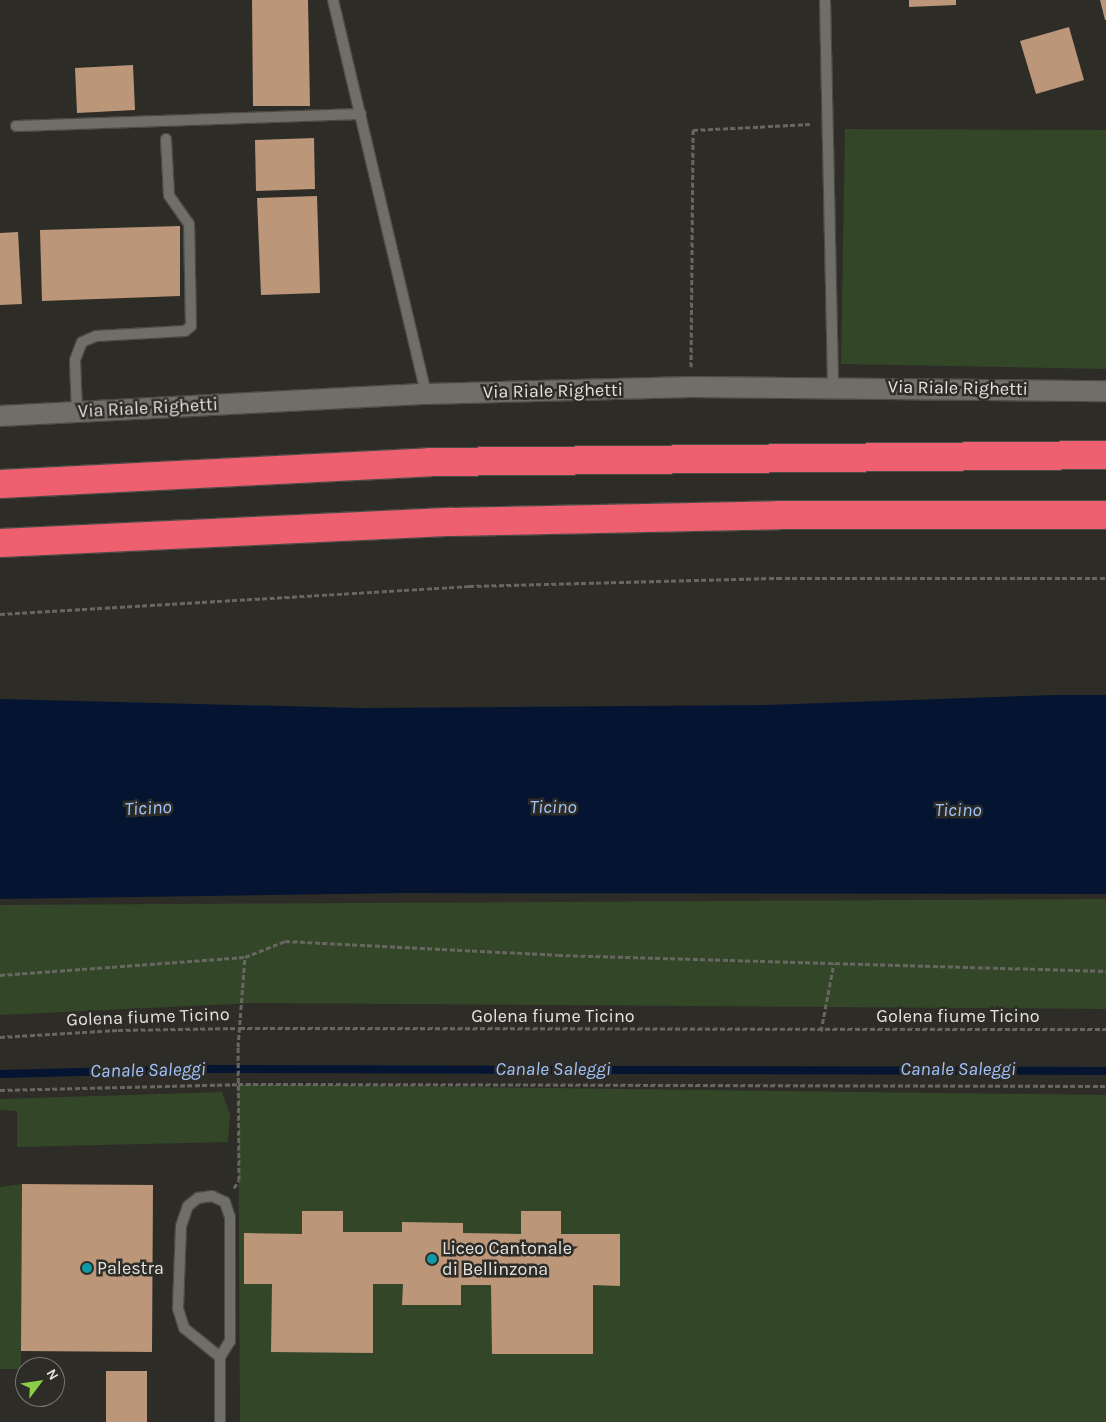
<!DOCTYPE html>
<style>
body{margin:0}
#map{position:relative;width:1106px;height:1422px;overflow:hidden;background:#2e2c27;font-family:Karla,sans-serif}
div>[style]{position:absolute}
.green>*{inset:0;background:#334628}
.water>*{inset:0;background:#051531}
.stream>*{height:8px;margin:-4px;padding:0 4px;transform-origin:4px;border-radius:4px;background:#051531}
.building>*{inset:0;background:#bb9678}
.path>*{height:3px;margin-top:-1.5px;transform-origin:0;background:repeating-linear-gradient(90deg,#686661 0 5px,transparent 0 7.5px)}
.roads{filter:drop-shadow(1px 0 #4c4b46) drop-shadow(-1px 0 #4c4b46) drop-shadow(0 1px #4c4b46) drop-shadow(0 -1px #4c4b46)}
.service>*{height:10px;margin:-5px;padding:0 5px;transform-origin:5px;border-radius:5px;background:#706e68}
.minor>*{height:20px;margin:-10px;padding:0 10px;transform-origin:10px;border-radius:10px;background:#706e68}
.motorway>*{height:28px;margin:-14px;padding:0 14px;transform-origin:14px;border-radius:14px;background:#ee5f6f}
.dots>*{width:14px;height:14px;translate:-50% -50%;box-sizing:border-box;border:2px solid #2e2c27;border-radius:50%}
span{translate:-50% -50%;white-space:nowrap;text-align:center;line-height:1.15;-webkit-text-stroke:5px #2e2c27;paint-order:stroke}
.street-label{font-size:18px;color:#e4e3e0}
.poi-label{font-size:18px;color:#e4e3e0}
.left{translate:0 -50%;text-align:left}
.water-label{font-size:19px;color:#a0c3fd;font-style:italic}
.north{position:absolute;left:15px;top:1357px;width:50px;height:50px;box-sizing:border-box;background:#2e2c27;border:1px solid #777571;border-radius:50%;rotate:59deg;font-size:14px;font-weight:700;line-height:20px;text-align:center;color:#e4e3e0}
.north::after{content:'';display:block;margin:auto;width:18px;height:22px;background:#8ace48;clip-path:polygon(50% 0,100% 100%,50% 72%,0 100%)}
</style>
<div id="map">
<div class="green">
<i style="clip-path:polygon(845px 129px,1106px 130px,1106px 369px,841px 364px)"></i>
<i style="clip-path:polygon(1106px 899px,1106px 1009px,258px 1003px,0 1015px,0 905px)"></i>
<i style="clip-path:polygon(238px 1084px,1106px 1095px,1106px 1422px,240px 1422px)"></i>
<i style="clip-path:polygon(222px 1092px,230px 1115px,228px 1142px,17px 1147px,17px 1111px,0 1110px,0 1099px)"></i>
<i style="clip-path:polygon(22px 1184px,21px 1369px,0 1369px,0 1187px)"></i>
</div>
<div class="water">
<i style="clip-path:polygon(1055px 695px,1106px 695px,1106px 894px,406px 893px,0 899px,0 699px,360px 708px,766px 705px)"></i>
</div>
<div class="stream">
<i style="left:0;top:1074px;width:210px;rotate:-1.4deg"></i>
<i style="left:210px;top:1069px;width:896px;rotate:0.13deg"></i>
</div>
<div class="building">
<i style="clip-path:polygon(252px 0,308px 0,310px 106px,253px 106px)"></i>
<i style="clip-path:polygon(909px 0,956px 0,956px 5px,909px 7px)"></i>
<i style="clip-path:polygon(1100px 0,1106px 0,1106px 20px,1105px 20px)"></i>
<i style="clip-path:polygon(1069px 27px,1084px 80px,1036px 94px,1020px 41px)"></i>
<i style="clip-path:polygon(133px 65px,135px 110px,77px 113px,75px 68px)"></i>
<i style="clip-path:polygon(314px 138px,315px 189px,256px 191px,255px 140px)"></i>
<i style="clip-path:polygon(317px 196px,320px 293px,261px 295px,257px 198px)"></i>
<i style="clip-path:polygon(180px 226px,180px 296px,42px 301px,40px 230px)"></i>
<i style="clip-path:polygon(18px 232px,22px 304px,0 305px,0 233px)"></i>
<i style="clip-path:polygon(22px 1184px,153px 1185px,152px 1352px,21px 1351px)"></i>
<i style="clip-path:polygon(302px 1211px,343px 1211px,343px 1232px,402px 1232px,402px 1222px,463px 1223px,463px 1233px,521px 1234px,521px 1211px,561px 1211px,561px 1234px,620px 1234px,620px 1286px,593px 1285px,593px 1354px,492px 1354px,491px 1285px,461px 1285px,461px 1305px,402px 1305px,403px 1284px,373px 1284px,373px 1353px,271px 1352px,272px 1284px,244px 1284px,244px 1233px,302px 1234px)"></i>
<i style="clip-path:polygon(106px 1371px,147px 1371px,147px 1422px,106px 1422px)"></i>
</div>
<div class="path">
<i style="left:691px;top:367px;width:237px;rotate:-89.5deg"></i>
<i style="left:693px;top:130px;width:117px;rotate:-2.9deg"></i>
<i style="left:0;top:614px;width:470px;rotate:-3.4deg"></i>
<i style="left:469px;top:586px;width:308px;rotate:-1.5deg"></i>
<i style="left:777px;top:578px;width:329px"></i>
<i style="left:0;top:975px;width:246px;rotate:-4.2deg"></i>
<i style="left:245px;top:957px;width:43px;rotate:-21.8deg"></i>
<i style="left:285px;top:941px;width:273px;rotate:2.9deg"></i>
<i style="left:558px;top:955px;width:548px;rotate:1.67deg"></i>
<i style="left:821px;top:1031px;width:69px;rotate:-79.2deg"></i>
<i style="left:0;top:1037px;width:118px;rotate:-3.4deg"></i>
<i style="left:118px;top:1030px;width:122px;rotate:-0.9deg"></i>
<i style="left:240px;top:1028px;width:866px;rotate:0.07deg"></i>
<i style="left:0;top:1090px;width:238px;rotate:-1.4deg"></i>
<i style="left:238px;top:1084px;width:868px;rotate:0.13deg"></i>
<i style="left:234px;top:1188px;width:9px;rotate:-58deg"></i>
<i style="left:239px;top:1180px;width:133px;rotate:-90.4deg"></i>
<i style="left:238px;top:1047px;width:90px;rotate:-85.6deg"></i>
</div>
<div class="roads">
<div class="service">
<i style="left:333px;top:0;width:405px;rotate:76.7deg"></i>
<i style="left:825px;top:0;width:386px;rotate:88.8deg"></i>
<i style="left:16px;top:126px;width:345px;rotate:-2deg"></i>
<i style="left:77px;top:412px;width:52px;rotate:-92.2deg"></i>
<i style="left:75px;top:360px;width:19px;rotate:-69deg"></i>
<i style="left:82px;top:342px;width:15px;rotate:-23deg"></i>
<i style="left:96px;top:336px;width:89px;rotate:-3.2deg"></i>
<i style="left:185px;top:331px;width:8px;rotate:-40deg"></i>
<i style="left:191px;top:326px;width:102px;rotate:-91.1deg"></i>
<i style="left:189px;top:224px;width:35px;rotate:-125deg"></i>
<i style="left:169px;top:195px;width:56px;rotate:-93.1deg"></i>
<i style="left:220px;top:1357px;width:46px;rotate:-141.1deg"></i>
<i style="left:184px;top:1328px;width:21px;rotate:-107deg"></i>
<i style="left:178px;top:1308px;width:82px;rotate:-87.9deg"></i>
<i style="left:181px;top:1226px;width:21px;rotate:-71deg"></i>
<i style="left:188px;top:1206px;width:13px;rotate:-39deg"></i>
<i style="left:198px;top:1198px;width:14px;rotate:-8deg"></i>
<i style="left:212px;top:1196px;width:14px;rotate:25deg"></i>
<i style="left:225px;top:1202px;width:16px;rotate:72deg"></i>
<i style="left:230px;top:1217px;width:124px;rotate:90deg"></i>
<i style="left:230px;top:1341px;width:19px;rotate:122deg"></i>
<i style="left:220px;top:1357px;width:65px;rotate:90deg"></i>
</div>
<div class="minor">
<i style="left:0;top:416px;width:427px;rotate:-3deg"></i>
<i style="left:426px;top:394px;width:265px;rotate:-1.5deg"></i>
<i style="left:691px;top:387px;width:415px;rotate:0.6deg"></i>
</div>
<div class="motorway">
<i style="left:0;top:484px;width:431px;rotate:-2.9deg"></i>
<i style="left:430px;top:462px;width:676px;rotate:-0.59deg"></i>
<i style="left:0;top:543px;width:452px;rotate:-2.7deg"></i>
<i style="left:452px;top:522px;width:327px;rotate:-1.2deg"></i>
<i style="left:779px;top:515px;width:327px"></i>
</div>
</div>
<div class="dots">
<i style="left:432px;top:1259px;background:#0f9aa8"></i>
<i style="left:87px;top:1268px;background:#0f9aa8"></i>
</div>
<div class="street-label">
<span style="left:958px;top:388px;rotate:1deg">Via Riale Righetti</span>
<span style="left:553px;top:391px;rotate:-1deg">Via Riale Righetti</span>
<span style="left:148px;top:408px;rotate:-3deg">Via Riale Righetti</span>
<span style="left:553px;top:1016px">Golena fiume Ticino</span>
<span style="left:958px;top:1016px">Golena fiume Ticino</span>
<span style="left:148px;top:1017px;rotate:-2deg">Golena fiume Ticino</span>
</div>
<div class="poi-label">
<span class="left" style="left:442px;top:1259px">Liceo Cantonale<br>di Bellinzona</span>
<span class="left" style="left:97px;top:1268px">Palestra</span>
</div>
<div class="water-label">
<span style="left:553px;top:808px">Ticino</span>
<span style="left:148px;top:809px;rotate:-3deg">Ticino</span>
<span style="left:958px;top:811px">Ticino</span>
<span style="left:553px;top:1070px">Canale Saleggi</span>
<span style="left:958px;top:1070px">Canale Saleggi</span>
<span style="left:148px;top:1071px;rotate:-1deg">Canale Saleggi</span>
</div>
<div class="north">N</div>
</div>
